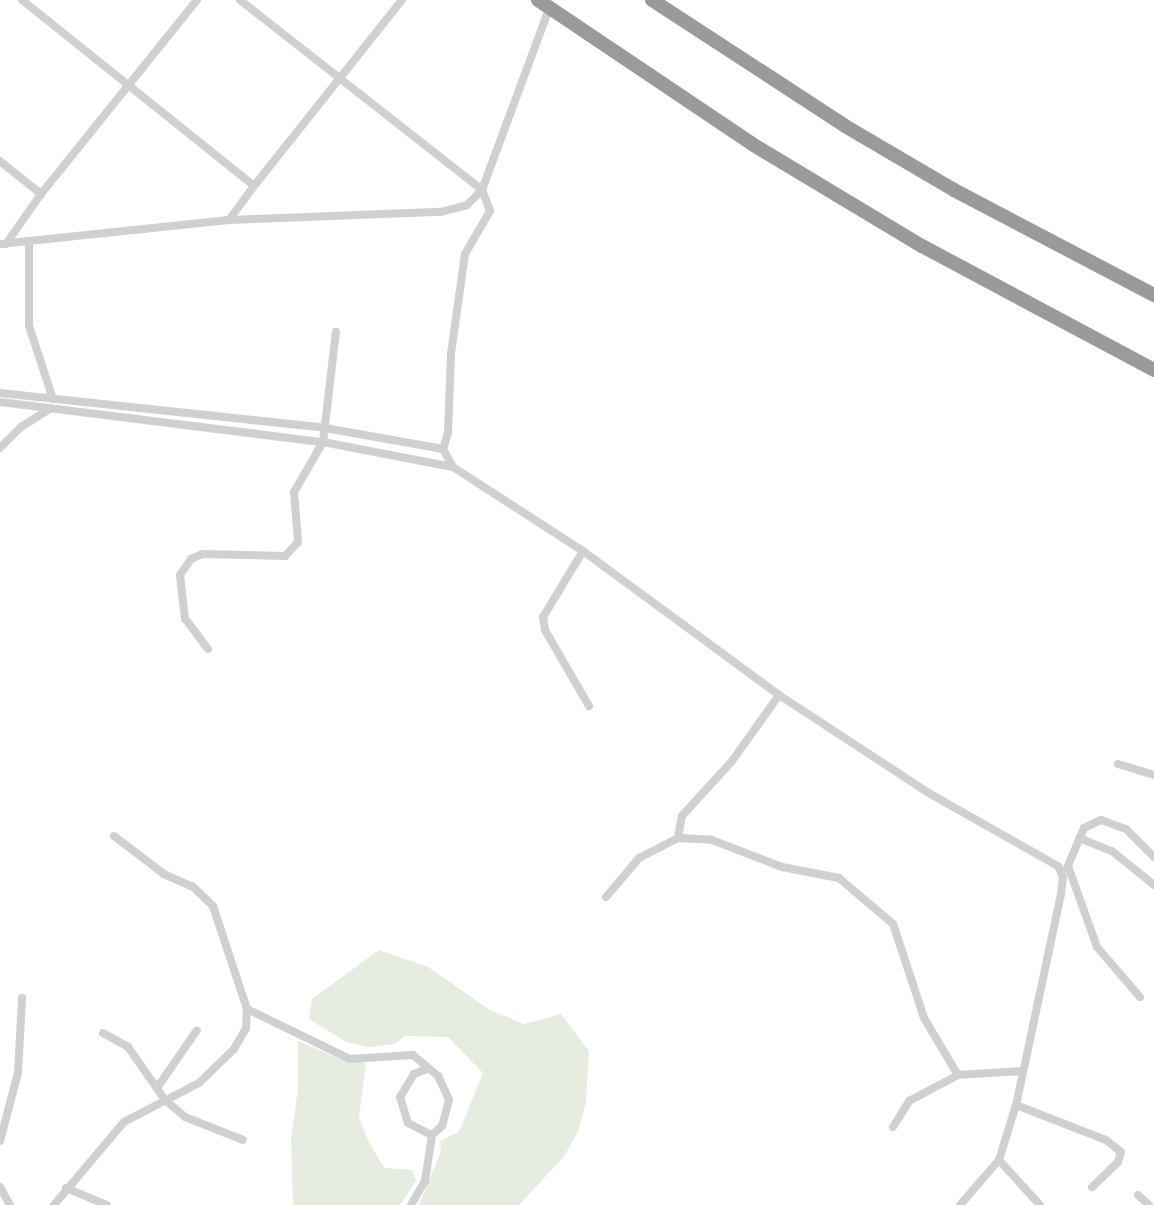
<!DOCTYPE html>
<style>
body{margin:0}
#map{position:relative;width:1154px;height:1205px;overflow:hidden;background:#fff;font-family:"Asap Condensed",sans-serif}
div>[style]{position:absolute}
.green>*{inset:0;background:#e6ecdf}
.street>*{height:8px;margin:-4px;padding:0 4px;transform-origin:4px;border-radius:4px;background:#d0d0d0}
.highway>*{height:14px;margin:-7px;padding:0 7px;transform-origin:7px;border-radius:7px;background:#9a9a9a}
span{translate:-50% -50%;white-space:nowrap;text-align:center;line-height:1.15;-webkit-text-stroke:7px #fff;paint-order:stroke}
</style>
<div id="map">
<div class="green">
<i style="clip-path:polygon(379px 950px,428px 967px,490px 1010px,524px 1024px,561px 1014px,589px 1051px,586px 1102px,578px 1132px,564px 1156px,519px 1205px,419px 1205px,441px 1151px,440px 1141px,459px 1132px,483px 1073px,448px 1037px,405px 1036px,395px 1044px,368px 1047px,346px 1042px,309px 1019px,312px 999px)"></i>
<i style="clip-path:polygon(298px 1041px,340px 1059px,366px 1063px,359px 1117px,367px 1138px,384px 1168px,412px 1170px,416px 1181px,400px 1205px,293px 1205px,291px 1139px,298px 1089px)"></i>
</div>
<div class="street">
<i style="left:22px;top:0;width:297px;rotate:38.7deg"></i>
<i style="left:254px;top:186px;width:238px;rotate:-51.5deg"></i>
<i style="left:240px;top:0;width:308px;rotate:38.1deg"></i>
<i style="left:482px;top:190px;width:193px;rotate:-69.7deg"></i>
<i style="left:0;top:161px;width:53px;rotate:38.8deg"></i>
<i style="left:41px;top:194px;width:249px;rotate:-51.2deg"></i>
<i style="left:229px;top:220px;width:42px;rotate:-53.7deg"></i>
<i style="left:29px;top:241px;width:85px;rotate:90deg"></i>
<i style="left:29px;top:326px;width:77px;rotate:71.8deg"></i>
<i style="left:0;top:244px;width:230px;rotate:-6deg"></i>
<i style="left:229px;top:220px;width:212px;rotate:-2.2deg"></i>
<i style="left:441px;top:212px;width:27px;rotate:-15deg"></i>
<i style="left:467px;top:205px;width:21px;rotate:-45deg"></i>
<i style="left:482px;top:190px;width:22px;rotate:69deg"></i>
<i style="left:490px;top:211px;width:50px;rotate:120.2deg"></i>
<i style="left:465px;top:254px;width:101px;rotate:98deg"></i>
<i style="left:451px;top:354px;width:79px;rotate:92.2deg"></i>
<i style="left:448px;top:433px;width:17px;rotate:107deg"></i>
<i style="left:443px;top:449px;width:21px;rotate:61deg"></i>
<i style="left:6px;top:244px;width:61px;rotate:-55deg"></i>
<i style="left:0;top:393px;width:327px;rotate:6.1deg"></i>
<i style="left:325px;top:428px;width:120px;rotate:10.1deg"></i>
<i style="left:0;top:402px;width:325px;rotate:7.1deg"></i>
<i style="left:323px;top:442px;width:132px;rotate:10.9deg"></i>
<i style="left:453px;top:467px;width:155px;rotate:32.9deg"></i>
<i style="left:583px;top:551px;width:243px;rotate:36.3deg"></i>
<i style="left:779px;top:695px;width:177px;rotate:33.2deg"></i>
<i style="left:927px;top:792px;width:150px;rotate:29.5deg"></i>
<i style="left:1058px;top:866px;width:12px;rotate:66deg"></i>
<i style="left:1063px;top:877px;width:17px;rotate:97deg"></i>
<i style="left:1061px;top:894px;width:216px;rotate:102deg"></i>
<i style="left:1016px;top:1105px;width:58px;rotate:107.2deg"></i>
<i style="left:999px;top:1160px;width:60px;rotate:130.9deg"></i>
<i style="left:0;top:448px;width:30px;rotate:-45deg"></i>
<i style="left:21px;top:427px;width:34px;rotate:-32deg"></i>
<i style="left:583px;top:551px;width:77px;rotate:121.2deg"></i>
<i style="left:543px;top:617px;width:13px;rotate:81deg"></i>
<i style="left:545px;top:630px;width:88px;rotate:59.9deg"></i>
<i style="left:208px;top:649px;width:38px;rotate:-127deg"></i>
<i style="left:185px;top:619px;width:44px;rotate:-96.5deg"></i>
<i style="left:180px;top:575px;width:19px;rotate:-55deg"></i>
<i style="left:191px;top:559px;width:12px;rotate:-24deg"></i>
<i style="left:202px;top:554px;width:83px;rotate:1.4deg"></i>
<i style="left:285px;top:556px;width:19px;rotate:-47deg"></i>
<i style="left:298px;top:542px;width:50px;rotate:-94.6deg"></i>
<i style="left:294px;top:492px;width:58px;rotate:-59.9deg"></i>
<i style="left:323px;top:442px;width:111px;rotate:-83.3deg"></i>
<i style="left:1118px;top:764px;width:38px;rotate:17deg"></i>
<i style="left:678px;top:838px;width:22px;rotate:-80deg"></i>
<i style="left:682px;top:816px;width:74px;rotate:-47.7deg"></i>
<i style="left:732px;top:761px;width:81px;rotate:-54.5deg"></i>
<i style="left:1079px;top:838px;width:35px;rotate:22deg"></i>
<i style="left:1112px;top:851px;width:54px;rotate:39deg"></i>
<i style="left:1068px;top:866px;width:86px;rotate:70.3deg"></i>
<i style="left:1097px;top:947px;width:66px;rotate:49.3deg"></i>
<i style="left:1067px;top:868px;width:43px;rotate:-67deg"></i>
<i style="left:1084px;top:828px;width:19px;rotate:-25deg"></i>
<i style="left:1101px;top:820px;width:27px;rotate:20deg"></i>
<i style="left:1126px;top:829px;width:40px;rotate:45deg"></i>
<i style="left:606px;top:897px;width:51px;rotate:-49.8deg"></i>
<i style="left:639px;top:858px;width:44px;rotate:-27.1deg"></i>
<i style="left:678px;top:838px;width:34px;rotate:3deg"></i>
<i style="left:712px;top:840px;width:75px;rotate:21.1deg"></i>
<i style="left:782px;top:867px;width:58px;rotate:10.9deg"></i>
<i style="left:839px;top:878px;width:71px;rotate:40.4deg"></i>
<i style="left:893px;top:924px;width:99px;rotate:71.7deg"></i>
<i style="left:924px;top:1018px;width:66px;rotate:59.2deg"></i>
<i style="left:958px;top:1075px;width:64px;rotate:-3.6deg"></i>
<i style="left:247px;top:1009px;width:114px;rotate:25.9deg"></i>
<i style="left:350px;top:1059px;width:63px;rotate:-3.6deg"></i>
<i style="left:413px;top:1055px;width:33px;rotate:40deg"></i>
<i style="left:438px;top:1076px;width:26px;rotate:65deg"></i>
<i style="left:449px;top:1100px;width:27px;rotate:105deg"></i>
<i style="left:442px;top:1126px;width:13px;rotate:138deg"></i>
<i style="left:103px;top:1033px;width:29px;rotate:29deg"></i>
<i style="left:128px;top:1047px;width:65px;rotate:55.1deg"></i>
<i style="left:165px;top:1100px;width:26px;rotate:40deg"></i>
<i style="left:185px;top:1117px;width:62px;rotate:21.6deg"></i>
<i style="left:427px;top:1069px;width:14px;rotate:159deg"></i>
<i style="left:414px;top:1074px;width:27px;rotate:121deg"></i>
<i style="left:400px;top:1097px;width:27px;rotate:73deg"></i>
<i style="left:408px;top:1123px;width:27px;rotate:27deg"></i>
<i style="left:157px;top:1088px;width:70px;rotate:-55.4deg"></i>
<i style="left:1016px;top:1105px;width:97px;rotate:21.3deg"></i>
<i style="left:1106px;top:1140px;width:19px;rotate:39deg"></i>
<i style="left:1121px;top:1152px;width:10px;rotate:107deg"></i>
<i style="left:1118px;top:1162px;width:36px;rotate:136deg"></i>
<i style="left:893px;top:1127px;width:31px;rotate:-58deg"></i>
<i style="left:909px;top:1101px;width:55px;rotate:-28deg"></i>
<i style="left:0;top:1141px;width:70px;rotate:-75.2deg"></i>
<i style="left:18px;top:1073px;width:75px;rotate:-86.9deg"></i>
<i style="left:999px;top:1160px;width:61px;rotate:47.7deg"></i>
<i style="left:0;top:1187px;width:21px;rotate:61deg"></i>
<i style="left:66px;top:1188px;width:44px;rotate:22.5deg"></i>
<i style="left:1138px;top:1195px;width:15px;rotate:42deg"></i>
<i style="left:54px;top:1205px;width:109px;rotate:-49.9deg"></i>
<i style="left:124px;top:1122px;width:85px;rotate:-27.5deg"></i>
<i style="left:199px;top:1083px;width:49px;rotate:-44.2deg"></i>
<i style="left:234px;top:1049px;width:24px;rotate:-60deg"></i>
<i style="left:246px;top:1028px;width:19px;rotate:-87deg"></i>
<i style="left:247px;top:1009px;width:108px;rotate:-108.3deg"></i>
<i style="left:213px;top:906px;width:28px;rotate:-136deg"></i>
<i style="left:193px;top:887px;width:32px;rotate:-156deg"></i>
<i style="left:164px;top:874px;width:63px;rotate:-142.8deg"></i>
<i style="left:411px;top:1205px;width:28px;rotate:-60deg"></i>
<i style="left:425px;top:1181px;width:47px;rotate:-81.3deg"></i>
</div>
<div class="highway">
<i style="left:538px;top:0;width:258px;rotate:33.9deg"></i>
<i style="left:752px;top:144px;width:198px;rotate:31deg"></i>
<i style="left:922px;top:246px;width:263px;rotate:28.1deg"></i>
<i style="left:652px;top:0;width:230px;rotate:33.1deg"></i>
<i style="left:845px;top:126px;width:126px;rotate:30.4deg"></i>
<i style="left:954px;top:190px;width:226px;rotate:27.7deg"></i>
</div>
</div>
